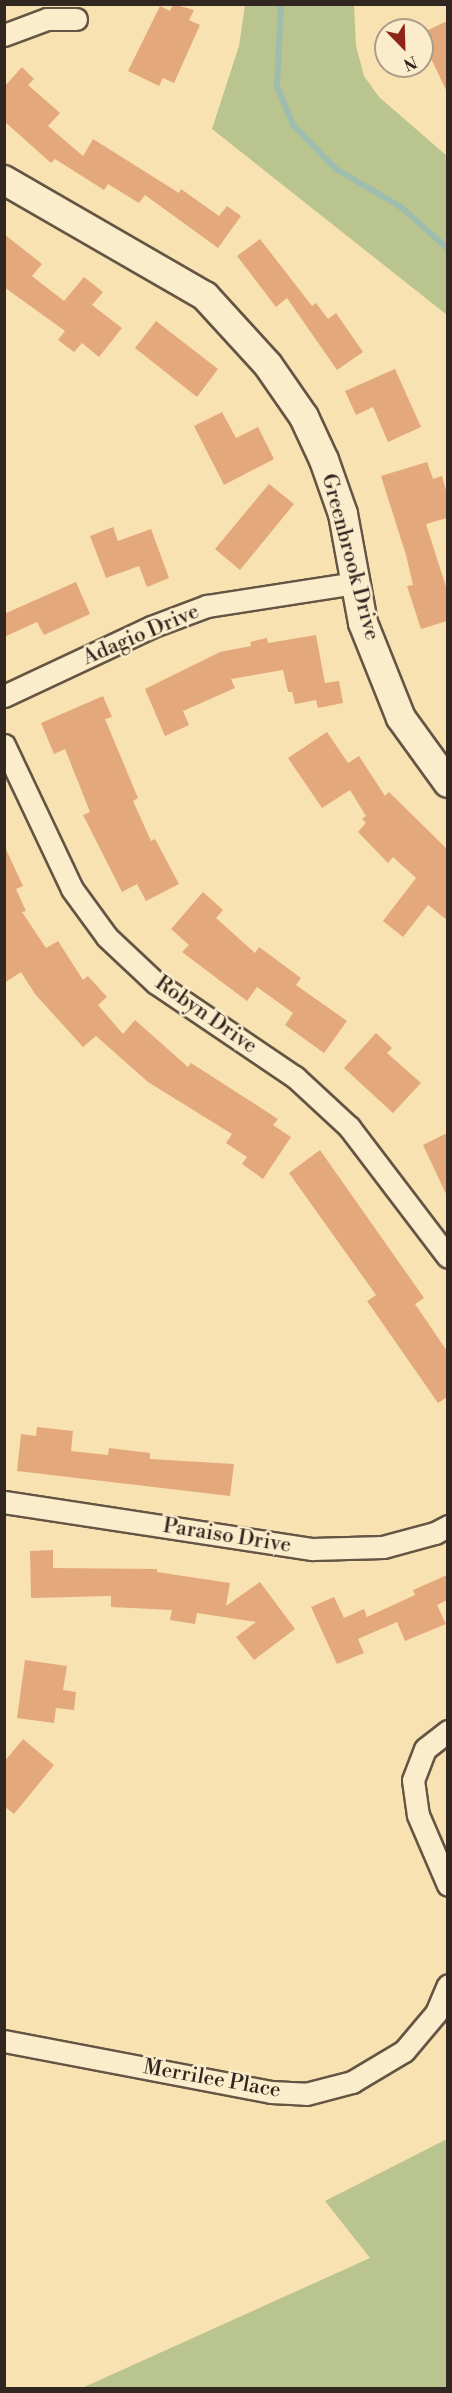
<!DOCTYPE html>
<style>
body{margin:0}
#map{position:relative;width:452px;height:2393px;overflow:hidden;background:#f9e2b1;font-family:"Libre Bodoni",serif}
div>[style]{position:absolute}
.green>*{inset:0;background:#b9c48f}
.stream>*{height:6px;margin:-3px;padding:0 3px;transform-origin:3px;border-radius:3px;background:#9ebdae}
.building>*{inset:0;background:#e4a87d}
.roads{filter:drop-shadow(2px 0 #645544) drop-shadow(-2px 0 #645544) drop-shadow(0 2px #645544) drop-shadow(0 -2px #645544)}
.street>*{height:21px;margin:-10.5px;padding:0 10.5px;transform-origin:10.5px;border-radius:10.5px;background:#fbeccc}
.secondary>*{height:28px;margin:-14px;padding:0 14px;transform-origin:14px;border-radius:14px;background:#fbeccc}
span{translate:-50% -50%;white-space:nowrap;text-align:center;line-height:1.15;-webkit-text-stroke:5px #fbeccc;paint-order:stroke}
.street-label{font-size:21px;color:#322620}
.frame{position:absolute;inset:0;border:6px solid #322620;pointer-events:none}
.north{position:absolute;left:374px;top:18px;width:60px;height:60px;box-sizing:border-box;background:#fbeccc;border:2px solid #ab9d87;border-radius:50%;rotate:157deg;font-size:16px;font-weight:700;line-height:24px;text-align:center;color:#322620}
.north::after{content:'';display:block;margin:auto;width:21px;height:27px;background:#8f2418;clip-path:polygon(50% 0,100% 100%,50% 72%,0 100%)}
</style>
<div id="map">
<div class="green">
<i style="clip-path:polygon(245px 5px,354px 5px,356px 46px,364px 76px,379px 97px,447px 156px,447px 315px,212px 129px,239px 46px)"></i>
<i style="clip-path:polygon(447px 2139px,447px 2388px,82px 2388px,370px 2258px,325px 2201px)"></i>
</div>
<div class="stream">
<i style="left:281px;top:4px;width:82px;rotate:92.8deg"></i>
<i style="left:277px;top:86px;width:42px;rotate:67.7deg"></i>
<i style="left:293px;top:125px;width:62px;rotate:45.7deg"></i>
<i style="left:336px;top:169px;width:75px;rotate:30.3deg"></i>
<i style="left:401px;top:207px;width:63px;rotate:41.8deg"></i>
</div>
<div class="building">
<i style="clip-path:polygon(173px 4px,194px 10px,189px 20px,200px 25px,174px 83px,163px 78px,159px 86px,128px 71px,160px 6px,170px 11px)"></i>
<i style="clip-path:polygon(447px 21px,447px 92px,422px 40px,422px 33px)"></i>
<i style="clip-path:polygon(22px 67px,34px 79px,28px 85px,60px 113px,48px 126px,83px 156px,93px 139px,179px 193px,181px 189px,219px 216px,227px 206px,241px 216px,218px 248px,145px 195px,139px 203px,108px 184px,104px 190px,55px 159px,51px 163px,4px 121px,4px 87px)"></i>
<i style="clip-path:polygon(4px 234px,42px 264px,32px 276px,64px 301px,84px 277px,103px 292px,92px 305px,122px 328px,99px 357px,82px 343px,74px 352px,58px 340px,65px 331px,4px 287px)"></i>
<i style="clip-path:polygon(260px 239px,312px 306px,316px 303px,328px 319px,336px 313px,363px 352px,337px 370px,287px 298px,276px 307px,237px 256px)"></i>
<i style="clip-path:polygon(156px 321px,218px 369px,197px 397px,135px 348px)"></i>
<i style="clip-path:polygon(395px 369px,421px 427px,388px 442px,373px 407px,356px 415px,345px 391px)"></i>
<i style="clip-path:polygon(222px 412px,236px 438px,258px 427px,274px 459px,224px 485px,194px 426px)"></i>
<i style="clip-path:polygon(427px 462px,433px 479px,442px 476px,447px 494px,447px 518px,426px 524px,447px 590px,447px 621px,421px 629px,407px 586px,413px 585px,406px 555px,381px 476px)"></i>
<i style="clip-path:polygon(269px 484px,294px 504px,240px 570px,215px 549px)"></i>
<i style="clip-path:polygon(113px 527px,118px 541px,151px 529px,169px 578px,147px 587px,139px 566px,106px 578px,90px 536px)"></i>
<i style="clip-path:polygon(76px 582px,90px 614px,44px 635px,37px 622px,4px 637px,4px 614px)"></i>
<i style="clip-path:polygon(316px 635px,325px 683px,339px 681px,343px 703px,318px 708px,316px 700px,295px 704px,292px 692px,288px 692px,283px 670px,231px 679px,235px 688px,183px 711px,189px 725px,165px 736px,145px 689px,220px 652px,251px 646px,250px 642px,267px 638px,268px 643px)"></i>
<i style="clip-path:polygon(103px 696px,112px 717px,105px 719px,138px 798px,133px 801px,151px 841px,155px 839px,179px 884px,146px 901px,137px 884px,122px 892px,83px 815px,90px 812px,65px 749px,54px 754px,41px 723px)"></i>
<i style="clip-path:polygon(327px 732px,348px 763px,359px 756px,385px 796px,389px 792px,447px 849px,447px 920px,428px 905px,403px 937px,383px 921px,416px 878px,393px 857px,388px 863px,358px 832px,366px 823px,362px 819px,366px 816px,350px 790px,322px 808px,288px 758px)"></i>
<i style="clip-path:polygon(4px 845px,23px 886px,16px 889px,26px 911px,22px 912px,46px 948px,58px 941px,83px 980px,88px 976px,107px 997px,98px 1005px,123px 1034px,135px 1020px,188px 1067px,191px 1063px,278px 1119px,273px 1125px,291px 1137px,263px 1179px,242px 1164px,247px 1157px,226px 1143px,232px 1134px,148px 1082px,96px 1036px,83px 1047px,35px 994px,21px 972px,4px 983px)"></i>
<i style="clip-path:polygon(203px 892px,223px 910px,216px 918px,255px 953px,259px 947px,301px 978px,296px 985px,347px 1021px,324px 1053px,285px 1025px,293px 1013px,257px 987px,247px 1001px,182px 952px,189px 945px,171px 929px)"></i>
<i style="clip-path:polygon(376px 1033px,392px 1048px,387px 1053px,421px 1083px,393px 1113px,344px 1068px)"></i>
<i style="clip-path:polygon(447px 1133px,447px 1196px,423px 1145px)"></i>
<i style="clip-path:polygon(320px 1150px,424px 1298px,415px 1304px,447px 1351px,447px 1397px,438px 1403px,367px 1301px,376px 1295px,289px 1173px)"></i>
<i style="clip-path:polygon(37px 1427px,73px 1431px,71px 1451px,108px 1455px,109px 1448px,150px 1453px,150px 1459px,234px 1464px,230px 1496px,17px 1471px,21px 1434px,36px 1436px)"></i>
<i style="clip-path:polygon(53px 1550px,53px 1568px,157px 1569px,157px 1572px,230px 1583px,226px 1606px,260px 1582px,295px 1629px,254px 1660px,236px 1637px,256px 1622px,197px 1613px,195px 1624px,170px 1620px,172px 1610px,111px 1607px,111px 1596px,31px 1598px,30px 1551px)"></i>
<i style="clip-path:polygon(447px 1575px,447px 1600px,437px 1605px,446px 1624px,405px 1641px,397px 1622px,358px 1639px,364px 1653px,337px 1664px,311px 1607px,334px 1597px,344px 1618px,364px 1609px,367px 1617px,415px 1595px,413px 1590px)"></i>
<i style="clip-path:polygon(25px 1660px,67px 1666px,63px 1690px,76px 1692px,74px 1710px,56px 1708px,54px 1723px,17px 1718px)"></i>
<i style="clip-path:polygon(23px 1739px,54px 1765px,14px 1814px,4px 1806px,4px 1762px)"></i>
</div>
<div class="roads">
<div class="street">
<i style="left:4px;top:35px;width:46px;rotate:-20.4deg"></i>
<i style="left:47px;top:19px;width:29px"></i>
<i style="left:4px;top:696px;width:162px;rotate:-25.1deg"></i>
<i style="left:151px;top:627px;width:60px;rotate:-20.6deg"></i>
<i style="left:207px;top:606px;width:150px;rotate:-8.8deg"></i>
<i style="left:4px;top:745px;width:159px;rotate:64.7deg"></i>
<i style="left:72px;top:889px;width:59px;rotate:53.9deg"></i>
<i style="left:107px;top:937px;width:67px;rotate:43.2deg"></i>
<i style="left:156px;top:983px;width:168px;rotate:34.1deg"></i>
<i style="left:295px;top:1077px;width:74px;rotate:42.8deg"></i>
<i style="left:349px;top:1127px;width:163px;rotate:52.7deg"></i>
<i style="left:4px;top:1502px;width:312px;rotate:8.7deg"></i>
<i style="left:312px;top:1549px;width:71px;rotate:-1.6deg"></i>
<i style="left:383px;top:1547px;width:54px;rotate:-15.1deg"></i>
<i style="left:435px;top:1533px;width:15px;rotate:-28deg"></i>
<i style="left:448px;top:1731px;width:29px;rotate:142deg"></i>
<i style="left:425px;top:1749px;width:33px;rotate:111deg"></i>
<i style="left:413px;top:1780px;width:35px;rotate:82deg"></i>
<i style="left:418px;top:1815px;width:76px;rotate:66.8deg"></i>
<i style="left:4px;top:2041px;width:272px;rotate:10.8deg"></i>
<i style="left:271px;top:2092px;width:35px;rotate:3deg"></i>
<i style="left:306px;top:2094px;width:48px;rotate:-14.6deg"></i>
<i style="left:352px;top:2082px;width:61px;rotate:-30.8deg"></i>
<i style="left:404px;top:2051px;width:50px;rotate:-49.9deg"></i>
<i style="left:436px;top:2013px;width:30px;rotate:-67deg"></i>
</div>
<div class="secondary">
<i style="left:4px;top:180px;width:232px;rotate:30deg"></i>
<i style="left:205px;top:296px;width:93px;rotate:47.6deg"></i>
<i style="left:268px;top:365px;width:63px;rotate:55.3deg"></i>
<i style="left:304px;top:417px;width:47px;rotate:65.1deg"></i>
<i style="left:324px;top:460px;width:57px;rotate:70.6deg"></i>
<i style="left:343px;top:514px;width:111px;rotate:79.6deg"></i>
<i style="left:363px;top:623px;width:102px;rotate:68.2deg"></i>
<i style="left:401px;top:718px;width:80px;rotate:54.1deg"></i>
</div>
</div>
<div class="street-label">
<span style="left:350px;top:557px;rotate:75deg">Greenbrook Drive</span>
<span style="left:141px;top:635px;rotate:-23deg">Adagio Drive</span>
<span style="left:206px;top:1015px;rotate:35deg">Robyn Drive</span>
<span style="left:227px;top:1536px;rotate:9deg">Paraiso Drive</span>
<span style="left:212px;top:2079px;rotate:10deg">Merrilee Place</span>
</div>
<div class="frame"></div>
<div class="north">N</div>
</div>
